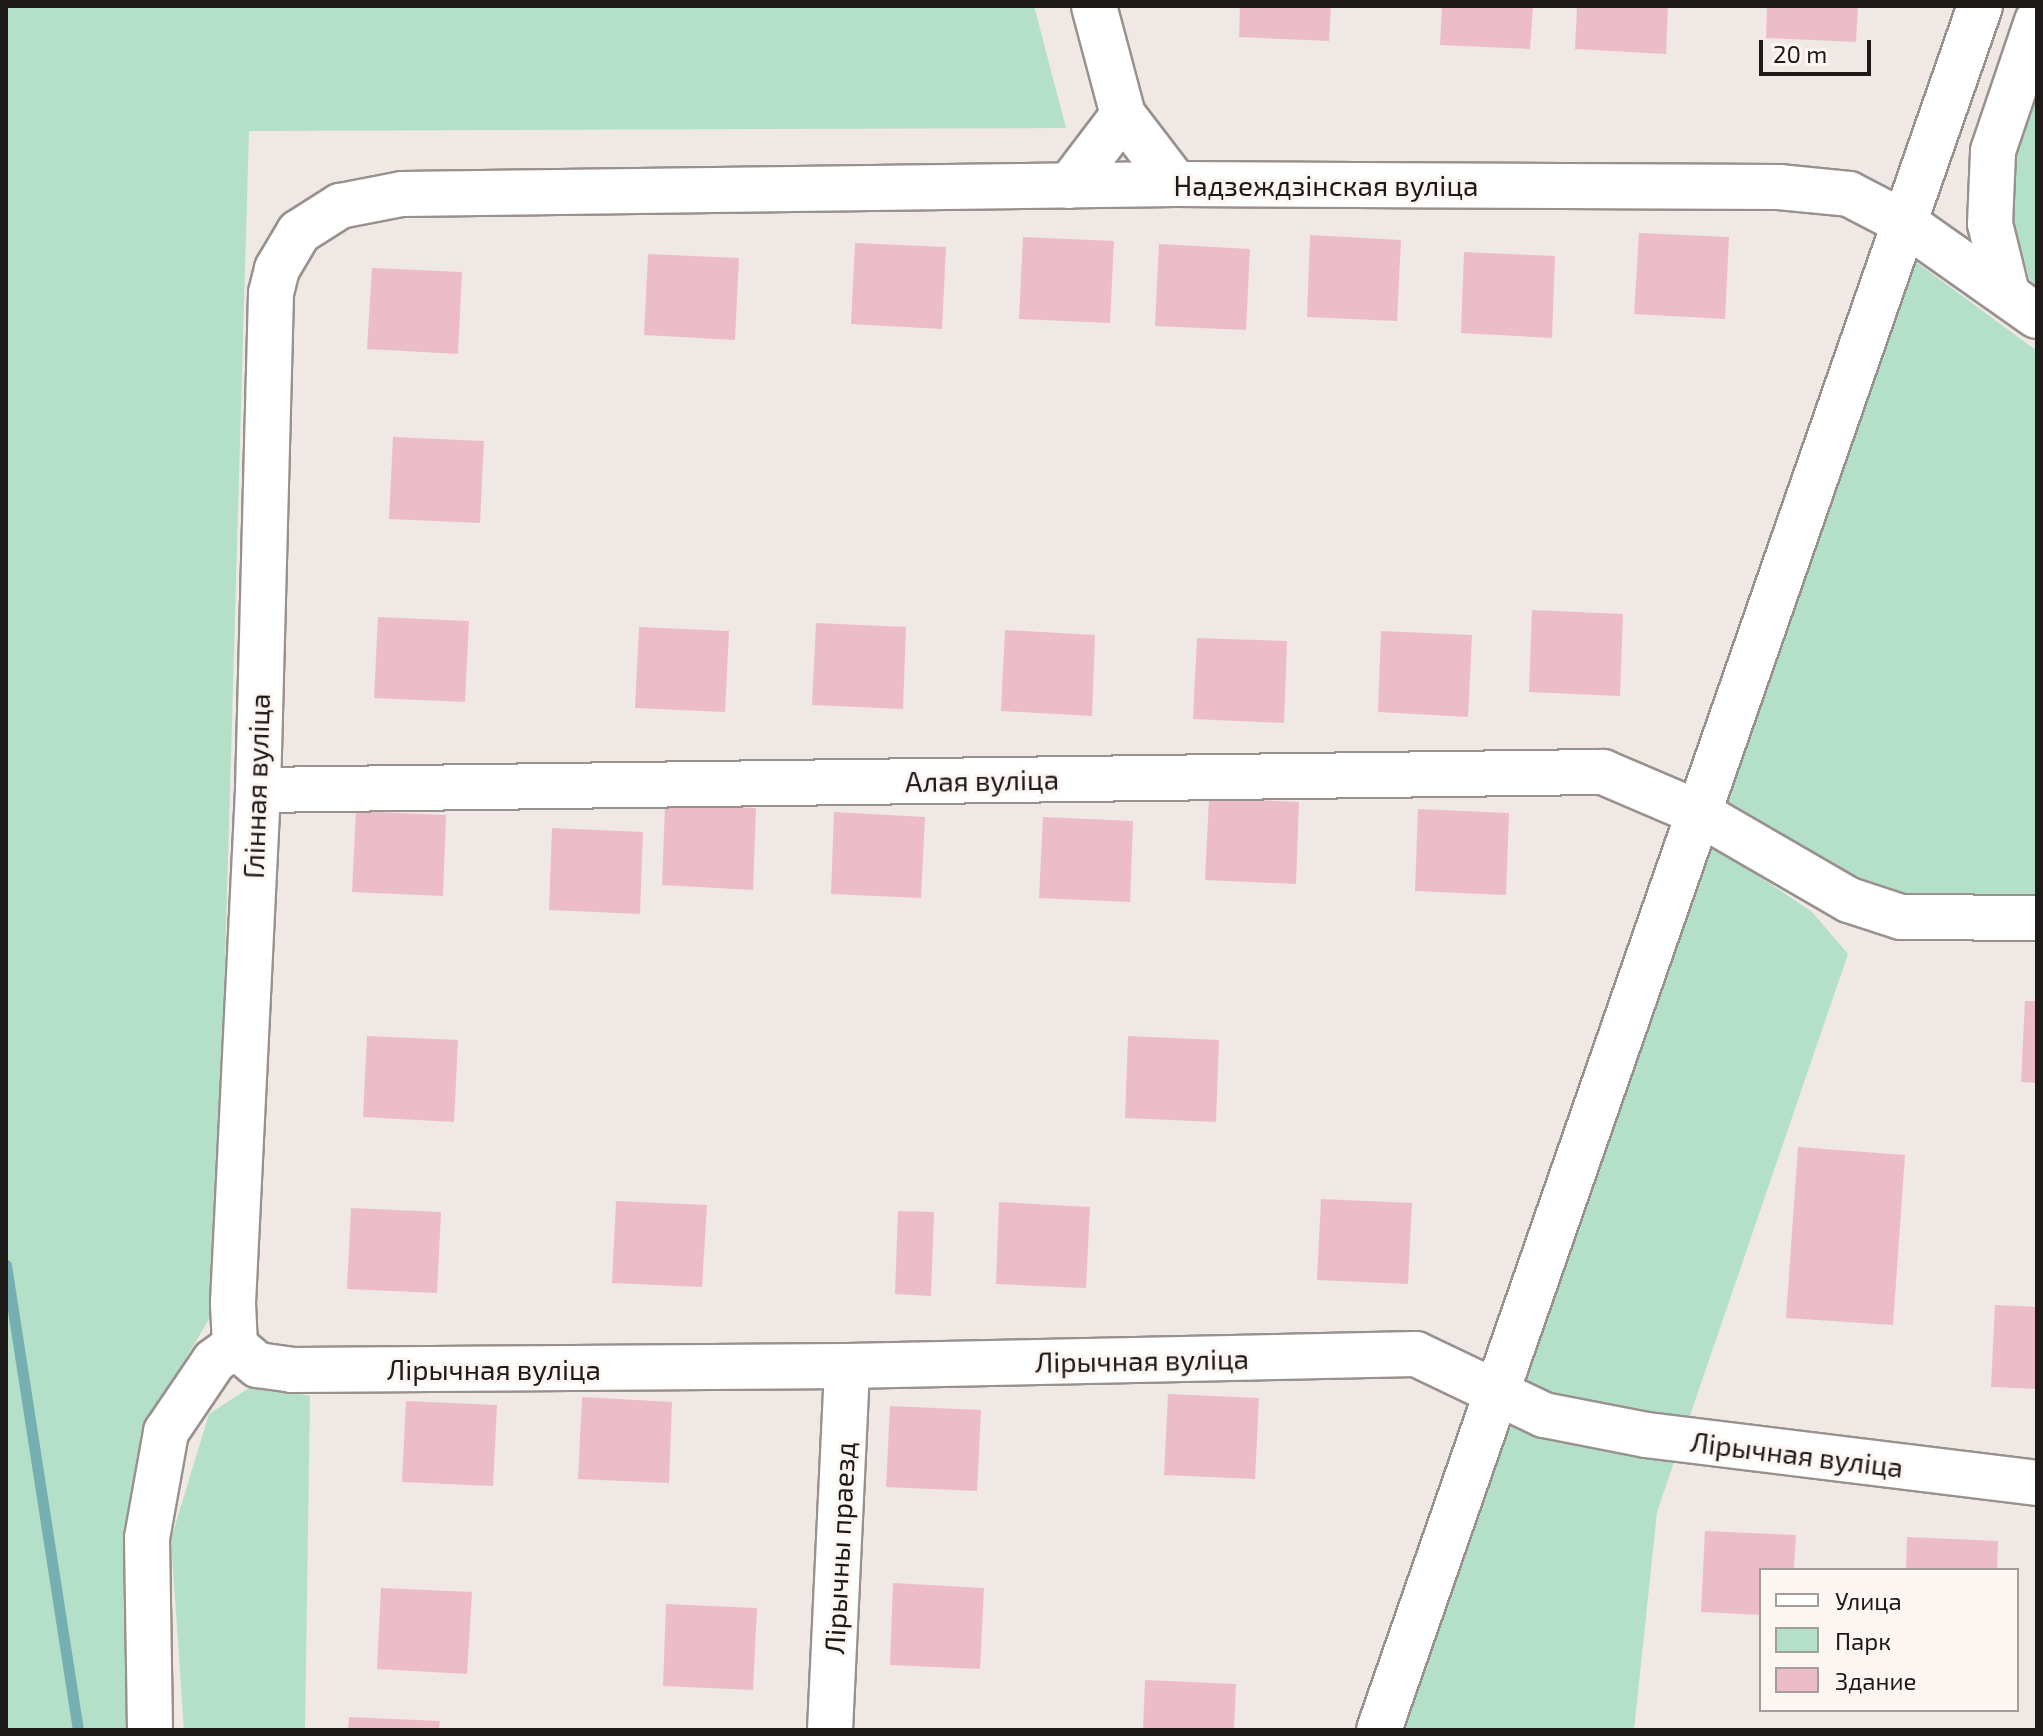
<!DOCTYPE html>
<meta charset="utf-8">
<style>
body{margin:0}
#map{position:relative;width:2043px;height:1736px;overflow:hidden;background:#f0e8e4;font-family:"Exo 2",sans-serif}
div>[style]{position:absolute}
.green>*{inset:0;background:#b4e0c9}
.stream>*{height:11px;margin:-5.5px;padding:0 5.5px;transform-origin:5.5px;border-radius:5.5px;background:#76afb2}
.building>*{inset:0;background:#edbcca}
.roads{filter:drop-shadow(2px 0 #99918e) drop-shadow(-2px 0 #99918e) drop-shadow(0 2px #99918e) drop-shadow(0 -2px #99918e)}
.street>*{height:44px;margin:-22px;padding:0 22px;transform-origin:22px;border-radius:22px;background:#fff}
span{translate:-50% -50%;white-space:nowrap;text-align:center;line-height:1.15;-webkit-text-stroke:6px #fdf5f2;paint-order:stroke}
.street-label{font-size:28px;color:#1c1918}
.frame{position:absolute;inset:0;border:8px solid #1c1918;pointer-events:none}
.legend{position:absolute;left:1759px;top:1568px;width:260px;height:144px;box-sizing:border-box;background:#fdf5f2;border:2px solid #a39d9b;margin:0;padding:10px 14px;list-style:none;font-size:24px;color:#1c1918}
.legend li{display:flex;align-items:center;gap:16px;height:40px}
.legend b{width:40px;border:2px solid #a39d9b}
.scale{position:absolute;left:1759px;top:40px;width:112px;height:36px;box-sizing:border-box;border:4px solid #1c1918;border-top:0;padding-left:10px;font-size:24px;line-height:28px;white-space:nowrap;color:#1c1918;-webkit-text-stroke:6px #fdf5f2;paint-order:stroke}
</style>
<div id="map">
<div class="green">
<i style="clip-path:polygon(6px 6px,1034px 6px,1066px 128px,249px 131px,215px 1309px,147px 1424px,131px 1730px,6px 1730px)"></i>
<i style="clip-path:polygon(2037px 70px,2037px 285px,2030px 281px,2010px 211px,2016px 131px)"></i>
<i style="clip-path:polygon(1912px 259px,2037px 351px,2037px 897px,1890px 895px,1807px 858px,1720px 805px)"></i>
<i style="clip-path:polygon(1708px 842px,1812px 912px,1848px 954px,1657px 1512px,1634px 1730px,1398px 1730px)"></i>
<i style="clip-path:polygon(255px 1384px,310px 1396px,305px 1730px,184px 1730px,171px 1539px,209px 1414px)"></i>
</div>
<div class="stream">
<i style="left:6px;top:1265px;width:471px;rotate:81.2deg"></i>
</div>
<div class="building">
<i style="clip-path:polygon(1240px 6px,1331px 6px,1329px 41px,1239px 37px)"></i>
<i style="clip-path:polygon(1442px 6px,1533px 6px,1530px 49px,1440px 45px)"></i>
<i style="clip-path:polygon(1577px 6px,1668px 6px,1666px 54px,1575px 49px)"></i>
<i style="clip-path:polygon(1767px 6px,1858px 6px,1856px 42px,1766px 38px)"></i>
<i style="clip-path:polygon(1639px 233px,1729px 237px,1725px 319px,1634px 314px)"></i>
<i style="clip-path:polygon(1310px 235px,1401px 240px,1397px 321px,1307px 317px)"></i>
<i style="clip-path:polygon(1023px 237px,1114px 241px,1110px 323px,1019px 319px)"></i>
<i style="clip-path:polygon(855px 243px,946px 247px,942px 329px,851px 324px)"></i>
<i style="clip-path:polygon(1159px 244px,1250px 249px,1246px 330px,1155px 326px)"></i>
<i style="clip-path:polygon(1464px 252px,1555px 256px,1552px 338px,1461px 333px)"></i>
<i style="clip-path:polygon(648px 254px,739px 258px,735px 340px,644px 335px)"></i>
<i style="clip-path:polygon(372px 268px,462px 272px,458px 354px,367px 349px)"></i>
<i style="clip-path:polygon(393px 437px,484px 441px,480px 523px,389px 519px)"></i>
<i style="clip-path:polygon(1532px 610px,1623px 614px,1620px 696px,1529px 692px)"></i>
<i style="clip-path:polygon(378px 617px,469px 621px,465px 702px,374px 698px)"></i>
<i style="clip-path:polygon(816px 623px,906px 627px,903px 709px,812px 705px)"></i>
<i style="clip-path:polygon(639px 627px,729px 631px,725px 712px,635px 708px)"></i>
<i style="clip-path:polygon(1005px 630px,1095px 635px,1092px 716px,1001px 711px)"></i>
<i style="clip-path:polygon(1381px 631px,1472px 635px,1468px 717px,1378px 712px)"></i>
<i style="clip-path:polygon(1197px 638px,1287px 641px,1284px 723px,1193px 719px)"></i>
<i style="clip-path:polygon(1209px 798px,1299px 802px,1296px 884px,1205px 880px)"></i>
<i style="clip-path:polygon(665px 804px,756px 808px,753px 890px,662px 885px)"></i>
<i style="clip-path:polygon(1418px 809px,1509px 813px,1506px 895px,1415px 891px)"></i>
<i style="clip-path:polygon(356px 811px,446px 815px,443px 896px,352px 892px)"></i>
<i style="clip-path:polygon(834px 812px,925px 817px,921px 898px,831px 894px)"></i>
<i style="clip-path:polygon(1043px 817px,1133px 821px,1130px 902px,1039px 898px)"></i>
<i style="clip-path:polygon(552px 828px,643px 832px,640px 914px,549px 910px)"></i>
<i style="clip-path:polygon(2025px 1001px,2037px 1001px,2037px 1083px,2021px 1082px)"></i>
<i style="clip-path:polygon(367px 1036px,458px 1040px,454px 1122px,363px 1117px)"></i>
<i style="clip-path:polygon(1128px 1036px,1219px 1040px,1216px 1122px,1125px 1118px)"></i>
<i style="clip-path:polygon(1798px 1147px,1905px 1155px,1893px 1325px,1786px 1318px)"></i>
<i style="clip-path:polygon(1321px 1199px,1412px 1203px,1408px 1284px,1317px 1280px)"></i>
<i style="clip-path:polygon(616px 1201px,707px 1205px,702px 1287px,612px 1283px)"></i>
<i style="clip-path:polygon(999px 1202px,1090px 1207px,1086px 1288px,996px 1284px)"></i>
<i style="clip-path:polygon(351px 1208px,441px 1212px,437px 1293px,347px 1289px)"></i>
<i style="clip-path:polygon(898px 1211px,934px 1212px,931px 1296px,895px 1294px)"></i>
<i style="clip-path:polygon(1995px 1305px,2037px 1307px,2037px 1389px,1991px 1387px)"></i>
<i style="clip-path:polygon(1168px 1394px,1259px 1398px,1255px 1479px,1164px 1475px)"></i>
<i style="clip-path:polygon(582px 1397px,672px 1402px,669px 1483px,578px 1479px)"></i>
<i style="clip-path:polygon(406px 1401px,497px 1405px,493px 1486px,402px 1482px)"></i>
<i style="clip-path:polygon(890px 1406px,981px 1410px,977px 1491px,886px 1487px)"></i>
<i style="clip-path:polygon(1705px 1531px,1796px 1535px,1794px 1570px,1761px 1570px,1761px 1615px,1701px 1612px)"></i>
<i style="clip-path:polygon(1907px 1537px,1998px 1541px,1997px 1570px,1906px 1570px)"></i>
<i style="clip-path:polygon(893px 1583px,984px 1588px,980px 1669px,890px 1665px)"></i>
<i style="clip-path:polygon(381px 1588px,472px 1592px,467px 1674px,377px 1669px)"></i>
<i style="clip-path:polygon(666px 1604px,757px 1608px,753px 1690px,663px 1686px)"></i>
<i style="clip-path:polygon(1145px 1680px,1236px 1684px,1234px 1730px,1143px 1730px)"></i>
<i style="clip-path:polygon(349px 1717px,440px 1721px,439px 1730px,348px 1730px)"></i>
</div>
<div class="roads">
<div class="street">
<i style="left:1094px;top:6px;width:113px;rotate:75.1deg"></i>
<i style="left:1123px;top:115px;width:87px;rotate:52.5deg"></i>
<i style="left:1069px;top:186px;width:89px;rotate:-52.7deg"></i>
<i style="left:2007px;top:293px;width:71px;rotate:-103.8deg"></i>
<i style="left:1990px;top:224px;width:73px;rotate:-87.6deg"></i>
<i style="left:1993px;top:151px;width:137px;rotate:-71.3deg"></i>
<i style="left:258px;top:790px;width:1345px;rotate:-0.77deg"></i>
<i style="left:1603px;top:772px;width:102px;rotate:23.1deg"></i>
<i style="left:1697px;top:812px;width:176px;rotate:30.1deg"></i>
<i style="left:1849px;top:900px;width:55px;rotate:18.1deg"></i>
<i style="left:1901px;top:917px;width:136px;rotate:0.4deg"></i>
<i style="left:235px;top:1346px;width:43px;rotate:-92.7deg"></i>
<i style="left:233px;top:1303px;width:514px;rotate:-87.21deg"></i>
<i style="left:258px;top:790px;width:497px;rotate:-88.5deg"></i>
<i style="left:271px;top:293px;width:25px;rotate:-76deg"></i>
<i style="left:277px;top:269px;width:43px;rotate:-59.3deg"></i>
<i style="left:299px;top:232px;width:49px;rotate:-32.4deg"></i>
<i style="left:340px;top:206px;width:63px;rotate:-11deg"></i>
<i style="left:402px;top:194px;width:774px;rotate:-0.74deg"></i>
<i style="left:1176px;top:184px;width:603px;rotate:0.29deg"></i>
<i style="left:1779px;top:187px;width:70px;rotate:5.7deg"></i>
<i style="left:1849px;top:194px;width:63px;rotate:27.4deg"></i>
<i style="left:1905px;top:223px;width:161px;rotate:35.2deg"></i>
<i style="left:235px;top:1346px;width:30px;rotate:40deg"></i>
<i style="left:258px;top:1365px;width:34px;rotate:8deg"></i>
<i style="left:292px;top:1370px;width:555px;rotate:-0.41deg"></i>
<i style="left:847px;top:1366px;width:569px;rotate:-1.21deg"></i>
<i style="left:1416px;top:1354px;width:142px;rotate:25.5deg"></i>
<i style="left:1544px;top:1415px;width:105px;rotate:11deg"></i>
<i style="left:1647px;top:1435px;width:393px;rotate:7deg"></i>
<i style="left:150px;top:1730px;width:192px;rotate:-90.9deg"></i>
<i style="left:147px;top:1538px;width:108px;rotate:-79.8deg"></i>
<i style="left:166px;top:1432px;width:86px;rotate:-55.9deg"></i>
<i style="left:214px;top:1361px;width:26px;rotate:-36deg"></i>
<i style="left:830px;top:1730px;width:364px;rotate:-87.3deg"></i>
<i style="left:1379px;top:1730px;width:1826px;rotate:-70.78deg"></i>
</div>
</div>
<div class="street-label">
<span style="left:1326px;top:185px">Надзеждзінская вуліца</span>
<span style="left:982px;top:780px;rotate:-1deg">Алая вуліца</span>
<span style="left:256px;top:786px;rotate:-88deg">Глінная вуліца</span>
<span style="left:1142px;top:1360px;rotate:-1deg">Лірычная вуліца</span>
<span style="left:494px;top:1369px">Лірычная вуліца</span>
<span style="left:1797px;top:1454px;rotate:7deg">Лірычная вуліца</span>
<span style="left:839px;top:1548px;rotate:-87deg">Лірычны праезд</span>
</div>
<div class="frame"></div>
<ul class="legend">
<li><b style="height:10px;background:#fff"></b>Улица</li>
<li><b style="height:22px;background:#b4e0c9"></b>Парк</li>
<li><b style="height:22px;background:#edbcca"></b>Здание</li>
</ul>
<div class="scale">20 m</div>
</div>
